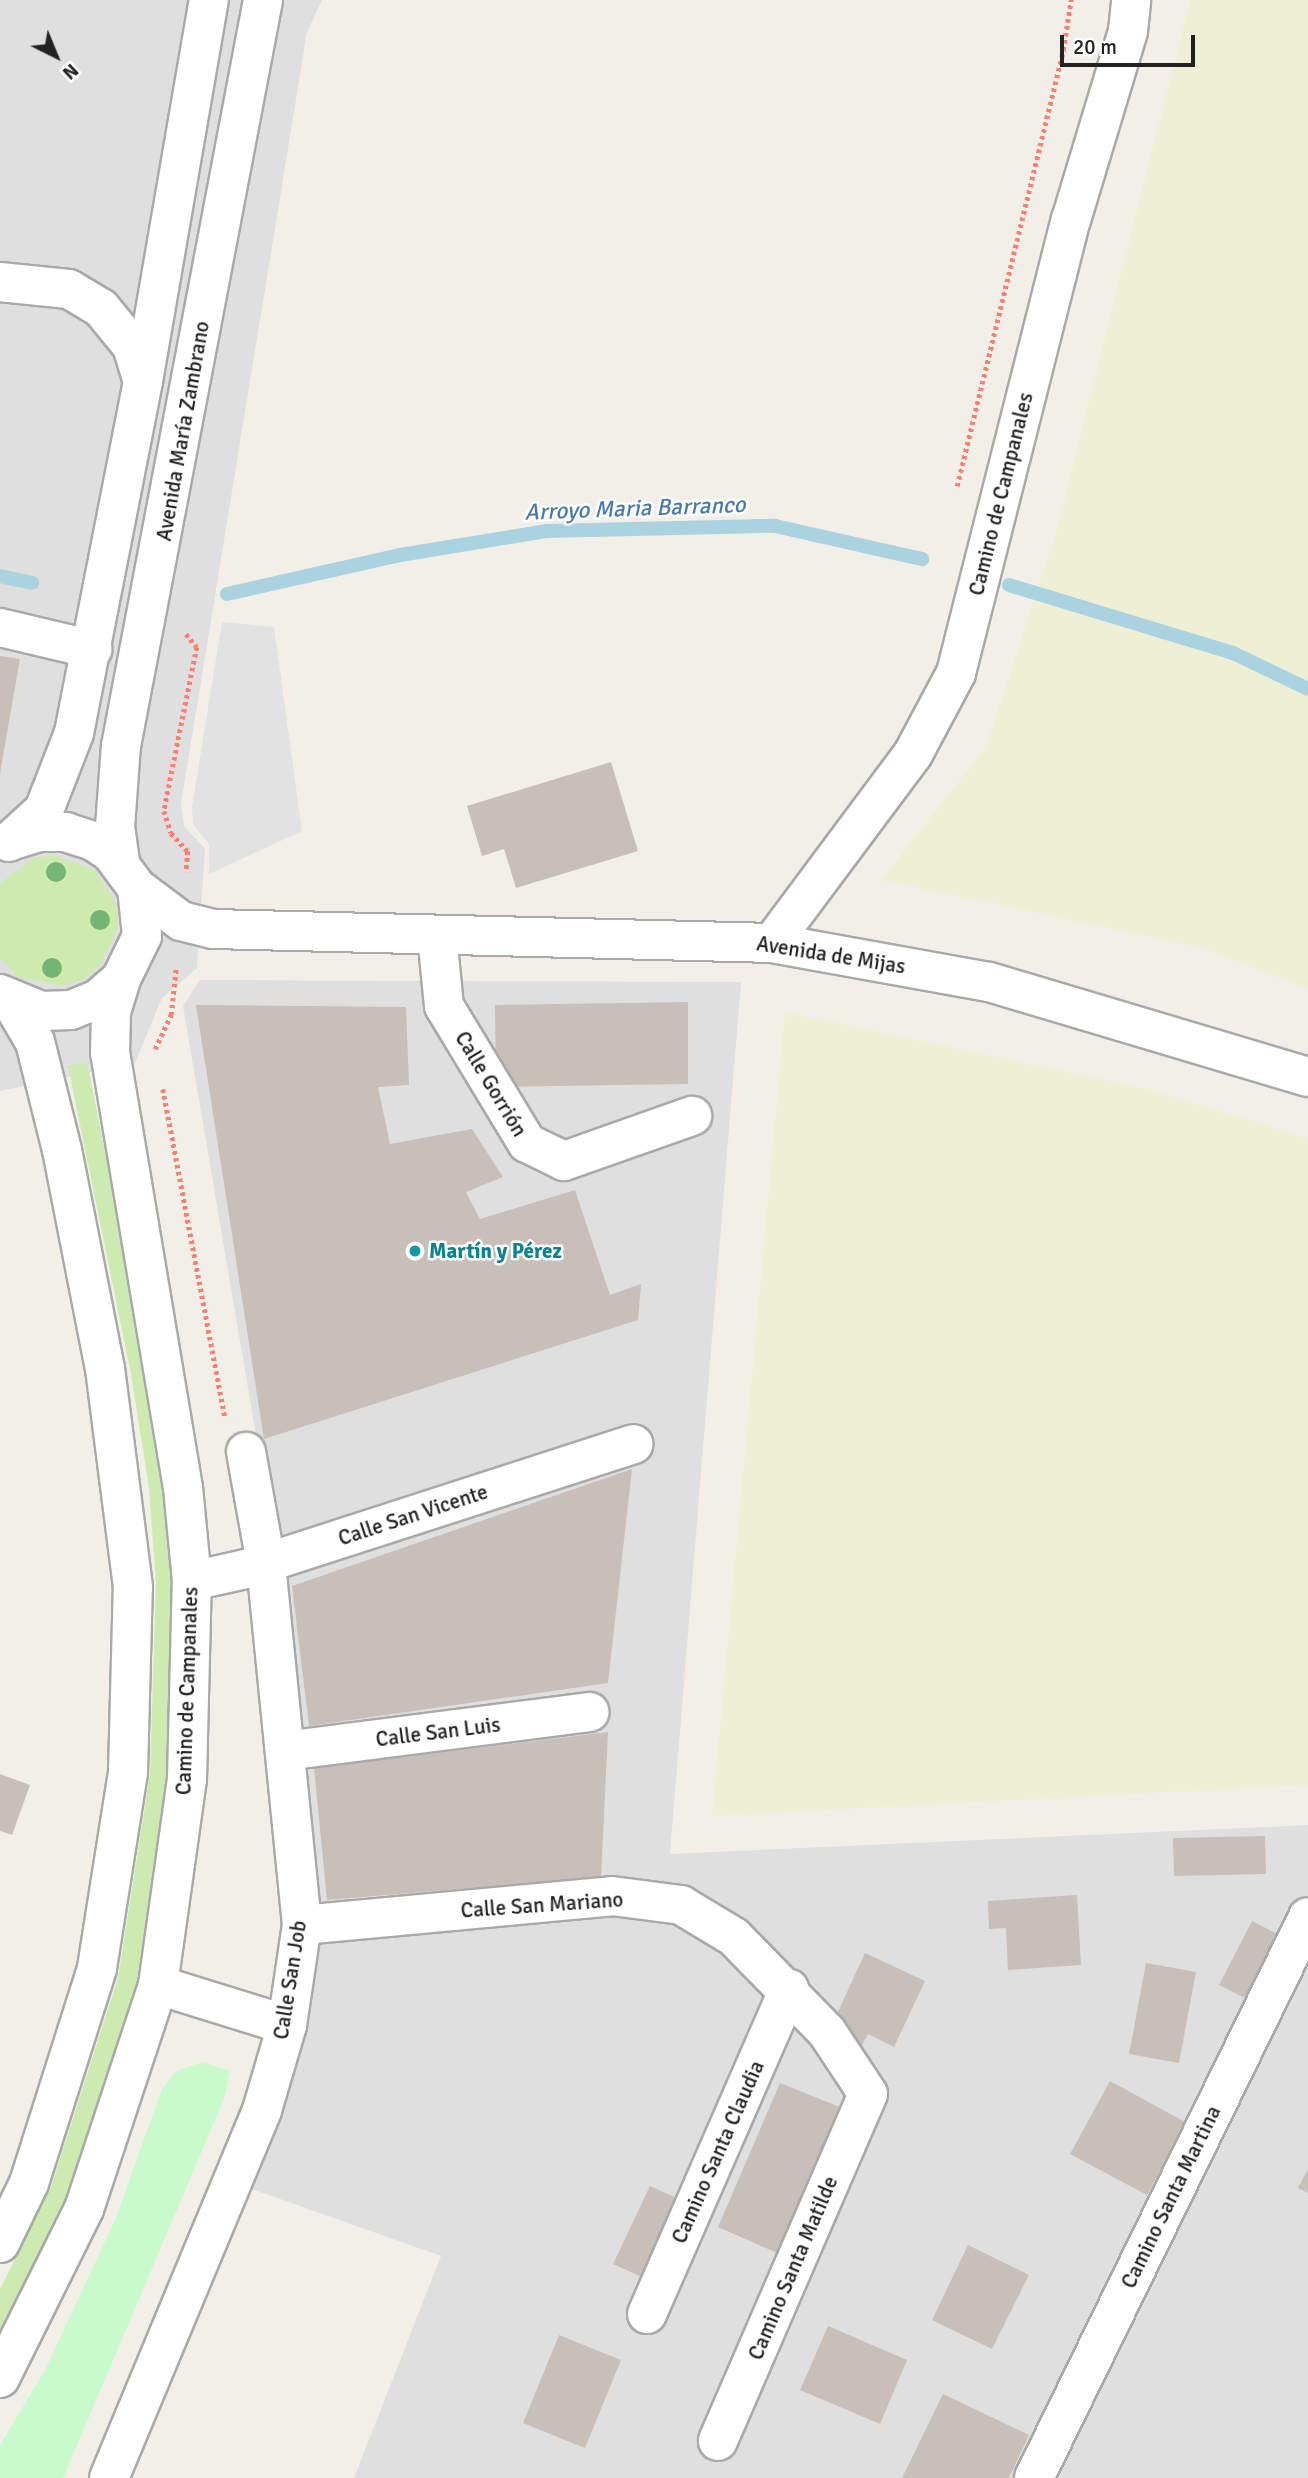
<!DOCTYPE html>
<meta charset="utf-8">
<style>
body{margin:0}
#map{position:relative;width:1308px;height:2478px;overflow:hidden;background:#f2efe9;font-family:Signika,sans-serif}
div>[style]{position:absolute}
.residential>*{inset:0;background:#e0dfdf}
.farmland>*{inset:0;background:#eef0d5}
.grass>*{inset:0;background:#cdebb0}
.park>*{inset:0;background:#c8facc}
.parking>*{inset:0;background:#e2e2e2}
.stream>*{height:14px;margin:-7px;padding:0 7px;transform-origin:7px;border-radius:7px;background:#aad3df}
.building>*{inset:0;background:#c7bfb8}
.path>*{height:4.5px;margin-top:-2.25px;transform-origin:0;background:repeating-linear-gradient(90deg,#fa8072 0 3.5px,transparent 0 7px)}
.roads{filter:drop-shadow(2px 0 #a9a9a9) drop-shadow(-2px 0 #a9a9a9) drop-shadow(0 2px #a9a9a9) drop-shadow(0 -2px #a9a9a9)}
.pedestrian>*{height:37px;margin:-18.5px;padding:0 18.5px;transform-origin:18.5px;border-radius:18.5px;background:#fff}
.minor>*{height:38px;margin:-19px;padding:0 19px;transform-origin:19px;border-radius:19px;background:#fff}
.trees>*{width:20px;height:20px;margin:-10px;border-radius:50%;background:#74b475}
.dots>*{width:19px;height:19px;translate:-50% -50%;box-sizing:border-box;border:4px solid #fff;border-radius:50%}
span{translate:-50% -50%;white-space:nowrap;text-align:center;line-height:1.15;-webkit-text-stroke:5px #fff;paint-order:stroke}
.street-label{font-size:21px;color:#222}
.culture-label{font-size:21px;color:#0d838f;font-weight:700}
.left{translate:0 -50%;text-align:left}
.water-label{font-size:23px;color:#4a7aab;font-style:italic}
.north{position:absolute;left:21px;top:21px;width:70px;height:70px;-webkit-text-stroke:5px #fff;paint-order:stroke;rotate:137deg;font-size:19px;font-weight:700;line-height:28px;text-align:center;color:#222}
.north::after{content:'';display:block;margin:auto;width:24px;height:32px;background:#222;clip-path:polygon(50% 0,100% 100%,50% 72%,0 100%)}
.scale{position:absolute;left:1060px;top:35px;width:135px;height:32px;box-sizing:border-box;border:4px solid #222;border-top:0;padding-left:9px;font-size:21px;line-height:24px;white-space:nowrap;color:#222;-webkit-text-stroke:5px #fff;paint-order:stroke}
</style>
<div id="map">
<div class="residential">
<i style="clip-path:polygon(0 0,322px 0,307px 32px,181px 804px,184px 826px,205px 849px,197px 968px,162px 998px,135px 1063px,0 1091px)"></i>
<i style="clip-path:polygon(200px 980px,741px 982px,670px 1854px,1308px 1825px,1308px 2478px,354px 2478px,441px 2256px,249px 2188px,320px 1944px,281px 1582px,183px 1006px)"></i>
</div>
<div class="farmland">
<i style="clip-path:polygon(1190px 0,1308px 0,1308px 989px,1202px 948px,881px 880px,986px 747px,1058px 527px)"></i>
<i style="clip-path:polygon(785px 1012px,1143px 1088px,1308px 1138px,1308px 1785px,712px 1816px)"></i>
</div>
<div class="grass">
<i style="clip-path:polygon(56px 855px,96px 871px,117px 907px,118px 928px,99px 967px,82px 980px,61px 986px,19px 977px,0 959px,0 883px,34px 858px)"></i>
<i style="clip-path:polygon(87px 1062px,149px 1371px,167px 1484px,172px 1584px,168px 1775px,137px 1980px,68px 2198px,0 2334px,0 2289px,50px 2190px,118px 1978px,150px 1774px,156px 1583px,149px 1488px,131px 1374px,68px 1066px)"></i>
</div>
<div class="park">
<i style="clip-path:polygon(203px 2062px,230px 2071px,224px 2099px,63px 2478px,0 2478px,0 2445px,45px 2370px,116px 2218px,162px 2089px,176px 2071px)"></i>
</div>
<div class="parking">
<i style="clip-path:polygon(222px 622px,274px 627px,302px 831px,209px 874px,209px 844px,193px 824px,192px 807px)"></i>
</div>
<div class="stream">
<i style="left:0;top:576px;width:33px;rotate:12deg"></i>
<i style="left:1009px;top:585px;width:234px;rotate:16.9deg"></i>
<i style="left:1233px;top:653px;width:83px;rotate:25.6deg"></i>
<i style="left:227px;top:594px;width:177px;rotate:-12.7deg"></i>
<i style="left:400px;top:555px;width:149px;rotate:-9.3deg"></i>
<i style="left:547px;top:531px;width:228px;rotate:-1.3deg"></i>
<i style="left:775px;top:526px;width:151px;rotate:12.7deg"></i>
</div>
<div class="building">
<i style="clip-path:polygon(0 656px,20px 659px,0 773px)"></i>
<i style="clip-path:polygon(611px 762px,638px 851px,516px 888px,504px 849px,482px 856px,467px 806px)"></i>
<i style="clip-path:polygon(688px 1002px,688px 1084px,496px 1087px,495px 1005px)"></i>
<i style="clip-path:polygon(196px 1005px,406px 1007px,409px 1085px,378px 1087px,390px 1144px,472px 1129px,503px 1177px,466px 1192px,480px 1219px,575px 1190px,610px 1295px,641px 1284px,638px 1320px,264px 1439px)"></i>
<i style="clip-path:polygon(632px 1469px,608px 1683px,309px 1726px,292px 1586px)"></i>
<i style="clip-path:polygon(608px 1732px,601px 1877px,327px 1900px,314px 1768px)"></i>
<i style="clip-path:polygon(0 1774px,30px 1785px,12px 1835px,0 1831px)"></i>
<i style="clip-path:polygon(1265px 1836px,1266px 1874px,1174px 1876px,1173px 1838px)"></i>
<i style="clip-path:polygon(1077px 1895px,1081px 1965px,1008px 1970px,1006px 1928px,989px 1929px,988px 1901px)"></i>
<i style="clip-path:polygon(1252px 1921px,1285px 1938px,1253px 2002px,1219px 1985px)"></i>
<i style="clip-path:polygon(865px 1953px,925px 1981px,894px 2047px,868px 2034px,860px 2049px,837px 2014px)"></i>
<i style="clip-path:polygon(1146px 1963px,1196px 1972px,1179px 2063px,1129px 2054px)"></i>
<i style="clip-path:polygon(1110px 2081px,1187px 2123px,1147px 2195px,1070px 2154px)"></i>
<i style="clip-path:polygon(780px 2083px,847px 2110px,784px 2256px,718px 2227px)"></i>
<i style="clip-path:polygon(1308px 2169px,1308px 2193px,1298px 2188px)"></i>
<i style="clip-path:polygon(650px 2186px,681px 2200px,644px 2278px,613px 2264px)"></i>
<i style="clip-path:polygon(968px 2245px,1029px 2275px,992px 2349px,932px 2320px)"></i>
<i style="clip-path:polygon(828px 2326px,907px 2360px,880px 2424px,800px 2390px)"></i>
<i style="clip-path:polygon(559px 2335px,621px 2360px,585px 2448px,523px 2423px)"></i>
<i style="clip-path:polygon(943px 2394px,1029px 2435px,1009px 2478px,902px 2478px)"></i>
</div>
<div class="path">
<i style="left:957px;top:486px;width:449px;rotate:-76.3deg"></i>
<i style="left:1063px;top:50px;width:51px;rotate:-80.9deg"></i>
<i style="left:186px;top:634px;width:17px;rotate:50deg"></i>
<i style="left:197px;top:647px;width:167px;rotate:101.4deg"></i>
<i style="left:164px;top:811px;width:23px;rotate:72deg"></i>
<i style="left:171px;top:833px;width:25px;rotate:47deg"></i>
<i style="left:188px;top:851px;width:21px;rotate:95deg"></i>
<i style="left:155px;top:1049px;width:38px;rotate:-65deg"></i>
<i style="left:171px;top:1015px;width:47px;rotate:-83.9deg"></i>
<i style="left:163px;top:1089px;width:334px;rotate:79.3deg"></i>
</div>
<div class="roads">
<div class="pedestrian">
<i style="left:0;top:627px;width:95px;rotate:13.4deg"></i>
</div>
<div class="minor">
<i style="left:0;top:282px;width:69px;rotate:5.8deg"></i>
<i style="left:69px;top:289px;width:37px;rotate:31deg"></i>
<i style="left:101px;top:308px;width:49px;rotate:50.8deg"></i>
<i style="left:132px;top:346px;width:37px;rotate:73deg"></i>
<i style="left:9px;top:842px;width:47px;rotate:-42.4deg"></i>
<i style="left:44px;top:810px;width:83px;rotate:-68.7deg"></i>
<i style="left:74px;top:733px;width:359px;rotate:-78.9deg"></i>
<i style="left:143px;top:381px;width:387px;rotate:-80.2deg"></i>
<i style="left:120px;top:862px;width:35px;rotate:-98deg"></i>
<i style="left:115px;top:827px;width:81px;rotate:-85.8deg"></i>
<i style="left:121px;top:746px;width:759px;rotate:-79.22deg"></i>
<i style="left:137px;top:888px;width:55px;rotate:36.9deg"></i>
<i style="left:181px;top:921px;width:33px;rotate:14deg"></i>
<i style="left:213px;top:929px;width:559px;rotate:1.43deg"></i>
<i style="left:772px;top:943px;width:220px;rotate:10.2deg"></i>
<i style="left:989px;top:982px;width:333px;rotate:16.6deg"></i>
<i style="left:437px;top:935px;width:71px;rotate:84.4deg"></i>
<i style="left:444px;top:1006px;width:160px;rotate:58.8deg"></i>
<i style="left:527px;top:1143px;width:41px;rotate:25.9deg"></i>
<i style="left:564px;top:1161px;width:136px;rotate:-19.4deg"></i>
<i style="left:772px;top:943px;width:236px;rotate:-53.3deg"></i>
<i style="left:913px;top:754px;width:92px;rotate:-62deg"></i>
<i style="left:956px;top:673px;width:467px;rotate:-75.8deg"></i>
<i style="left:1071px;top:220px;width:197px;rotate:-73.2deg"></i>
<i style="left:1128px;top:31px;width:31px;rotate:-84deg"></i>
<i style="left:0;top:994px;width:44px;rotate:22.5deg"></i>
<i style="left:41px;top:1011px;width:30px;rotate:-2deg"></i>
<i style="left:71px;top:1010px;width:29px;rotate:-22deg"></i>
<i style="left:98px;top:999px;width:30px;rotate:-41deg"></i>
<i style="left:121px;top:979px;width:48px;rotate:-64deg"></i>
<i style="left:142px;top:936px;width:48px;rotate:-95.9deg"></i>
<i style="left:137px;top:888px;width:44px;rotate:-126.6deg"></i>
<i style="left:111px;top:853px;width:22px;rotate:-146deg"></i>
<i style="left:93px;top:841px;width:28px;rotate:-162deg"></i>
<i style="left:66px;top:832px;width:27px;rotate:180deg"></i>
<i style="left:39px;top:832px;width:30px;rotate:163deg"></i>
<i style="left:192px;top:1581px;width:59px;rotate:-12.6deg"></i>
<i style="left:250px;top:1568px;width:403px;rotate:-17.9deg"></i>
<i style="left:285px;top:1751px;width:307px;rotate:-7.3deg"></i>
<i style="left:302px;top:1925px;width:311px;rotate:-5.3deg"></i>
<i style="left:612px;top:1896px;width:70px;rotate:7.4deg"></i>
<i style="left:681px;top:1905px;width:62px;rotate:31.1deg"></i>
<i style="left:734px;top:1937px;width:133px;rotate:45.6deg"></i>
<i style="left:827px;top:2032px;width:74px;rotate:56.5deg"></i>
<i style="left:868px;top:2094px;width:378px;rotate:113.4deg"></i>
<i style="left:158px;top:1985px;width:135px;rotate:17.2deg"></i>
<i style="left:0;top:2243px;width:67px;rotate:-64.2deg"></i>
<i style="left:29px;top:2183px;width:225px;rotate:-72.4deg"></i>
<i style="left:97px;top:1968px;width:198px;rotate:-81deg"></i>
<i style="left:128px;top:1772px;width:185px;rotate:-88.5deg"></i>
<i style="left:133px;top:1587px;width:220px;rotate:-97.3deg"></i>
<i style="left:105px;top:1369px;width:223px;rotate:-101.1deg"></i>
<i style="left:62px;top:1150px;width:111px;rotate:-104deg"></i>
<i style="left:35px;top:1042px;width:45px;rotate:-120.5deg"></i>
<i style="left:647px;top:2314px;width:355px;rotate:-66.4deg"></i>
<i style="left:0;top:2378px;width:189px;rotate:-63.6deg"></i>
<i style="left:84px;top:2209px;width:236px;rotate:-71.7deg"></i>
<i style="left:158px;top:1985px;width:208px;rotate:-82deg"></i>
<i style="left:187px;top:1779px;width:198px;rotate:-88.6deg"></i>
<i style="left:192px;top:1581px;width:93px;rotate:-95.5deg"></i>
<i style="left:183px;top:1488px;width:441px;rotate:-99.5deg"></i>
<i style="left:110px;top:1053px;width:41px;rotate:-88.6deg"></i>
<i style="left:111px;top:1012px;width:34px;rotate:-73deg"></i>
<i style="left:109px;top:2478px;width:399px;rotate:-67.4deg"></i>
<i style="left:262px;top:2110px;width:89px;rotate:-73.6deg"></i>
<i style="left:287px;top:2025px;width:101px;rotate:-81.5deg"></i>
<i style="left:302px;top:1925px;width:364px;rotate:-95.7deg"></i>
<i style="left:266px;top:1563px;width:113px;rotate:-100.2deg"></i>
<i style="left:1034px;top:2478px;width:624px;rotate:-63.97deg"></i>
</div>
</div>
<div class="trees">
<i style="left:56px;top:872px"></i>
<i style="left:100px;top:920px"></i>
<i style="left:52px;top:968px"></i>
</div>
<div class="dots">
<i style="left:415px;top:1251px;background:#0f9aa8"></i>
</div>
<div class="street-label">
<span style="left:183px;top:431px;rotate:-80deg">Avenida María Zambrano</span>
<span style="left:1001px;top:494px;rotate:-76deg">Camino de Campanales</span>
<span style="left:831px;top:955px;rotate:9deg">Avenida de Mijas</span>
<span style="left:491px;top:1084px;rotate:59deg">Calle Gorrión</span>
<span style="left:413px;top:1515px;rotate:-18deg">Calle San Vicente</span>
<span style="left:187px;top:1691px;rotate:-88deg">Camino de Campanales</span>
<span style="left:438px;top:1732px;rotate:-7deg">Calle San Luis</span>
<span style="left:542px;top:1905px;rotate:-4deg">Calle San Mariano</span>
<span style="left:290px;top:1980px;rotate:-81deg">Calle San Job</span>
<span style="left:718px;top:2152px;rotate:-66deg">Camino Santa Claudia</span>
<span style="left:1171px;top:2197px;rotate:-64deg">Camino Santa Martina</span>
<span style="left:793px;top:2268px;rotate:-67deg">Camino Santa Matilde</span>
</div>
<div class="culture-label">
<span class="left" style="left:429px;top:1251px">Martín y Pérez</span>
</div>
<div class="water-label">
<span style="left:635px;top:509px;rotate:-2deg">Arroyo Maria Barranco</span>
</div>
<div class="north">N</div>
<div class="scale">20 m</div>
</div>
